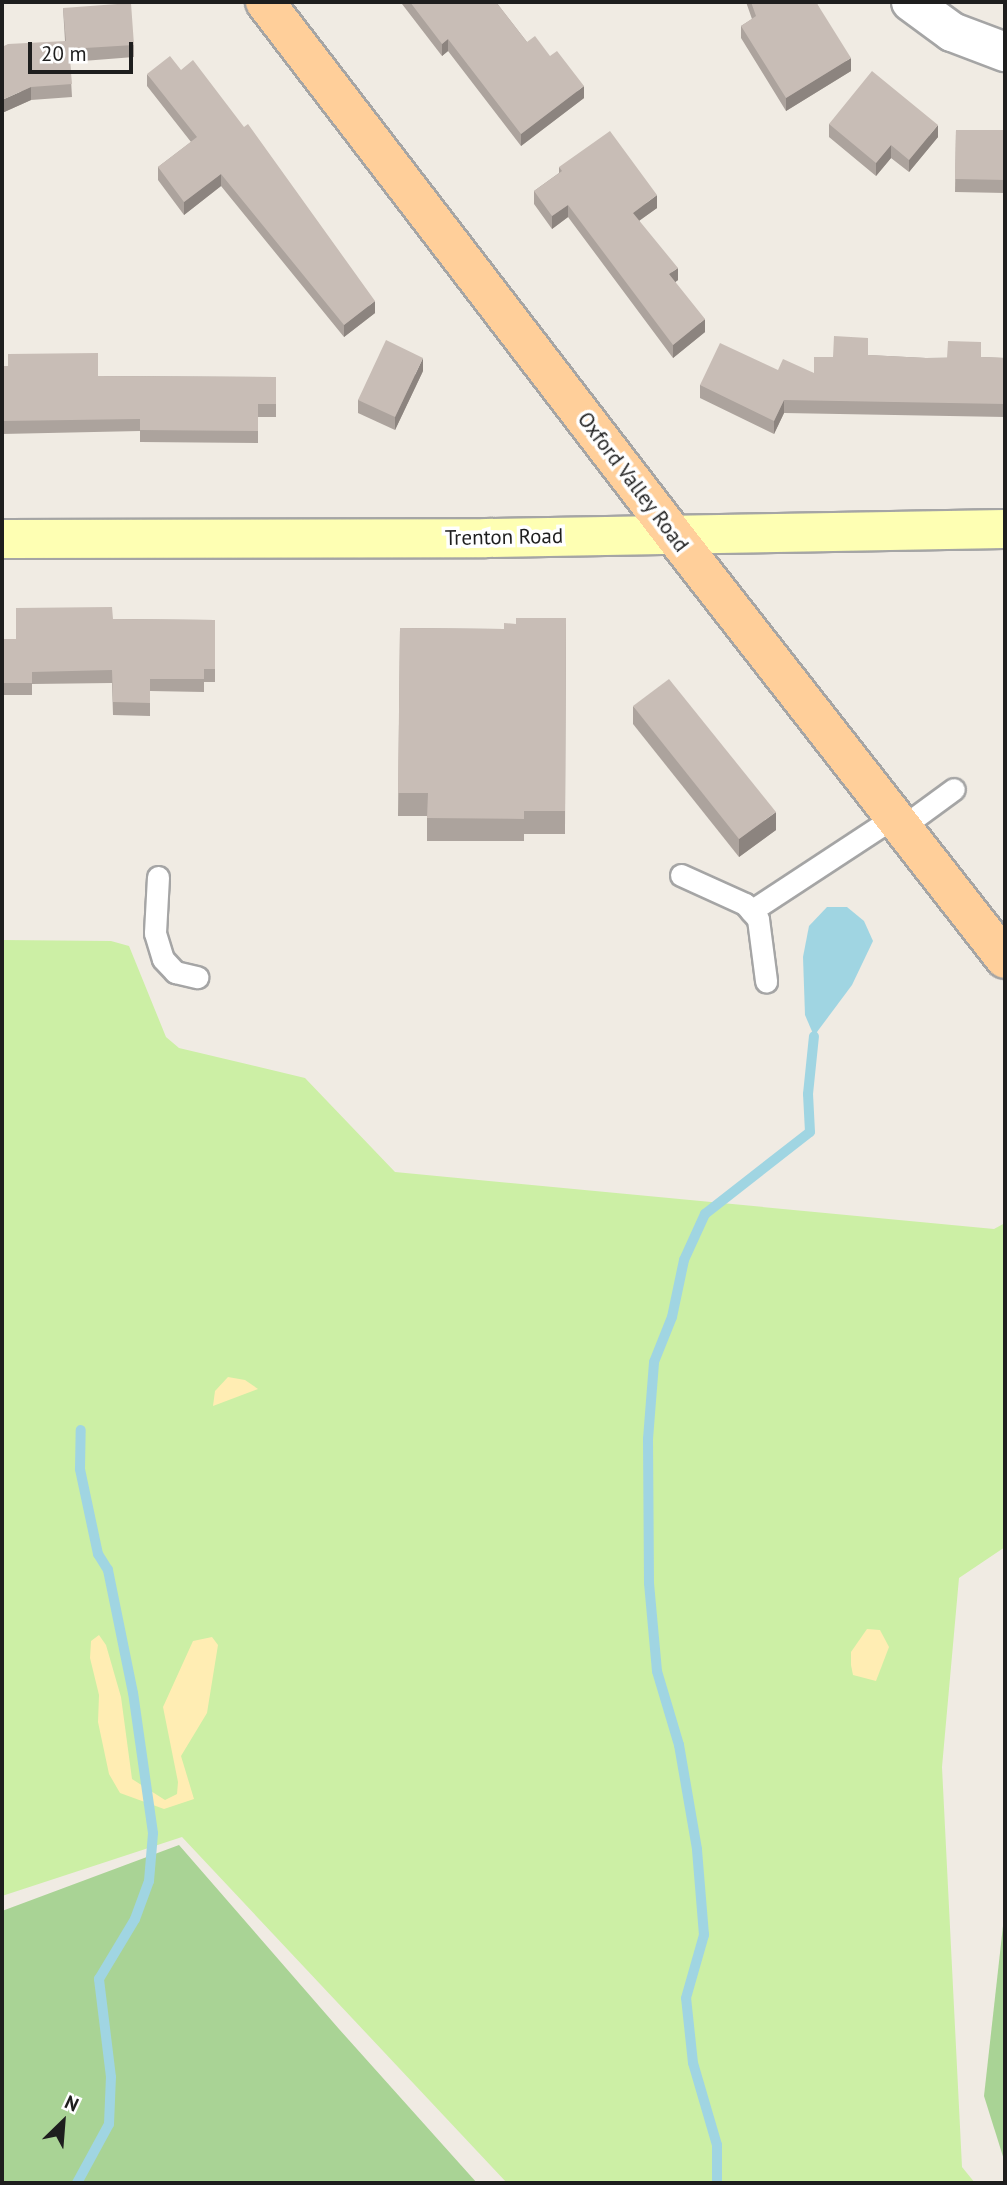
<!DOCTYPE html>
<style>
body{margin:0}
#map{position:relative;width:1007px;height:2185px;overflow:hidden;background:#f0ebe3;font-family:"PT Sans",sans-serif}
div>[style]{position:absolute}
.grass>*{inset:0;background:#ccefa5}
.forest>*{inset:0;background:#a9d395}
.sand>*{inset:0;background:#ffedb3}
.water>*{inset:0;background:#a0d5e2}
.stream>*{height:10px;margin:-5px;padding:0 5px;transform-origin:5px;border-radius:5px;background:#a0d5e2}
.roads{filter:drop-shadow(2px 0 #a5a5a5) drop-shadow(-2px 0 #a5a5a5) drop-shadow(0 2px #a5a5a5) drop-shadow(0 -2px #a5a5a5)}
.service>*{height:21px;margin:-10.5px;padding:0 10.5px;transform-origin:10.5px;border-radius:10.5px;background:#fff}
.minor>*{height:38px;margin:-19px;padding:0 19px;transform-origin:19px;border-radius:19px;background:#fff}
.secondary>*{height:38px;margin:-19px;padding:0 19px;transform-origin:19px;border-radius:19px;background:#feffb3}
.primary>*{height:38px;margin:-19px;padding:0 19px;transform-origin:19px;border-radius:19px;background:#ffcf9a}
.wall>*{inset:0;background:#aca39d}
.shaded-wall>*{inset:0;background:#8c847f}
.building>*{inset:0;background:#c8bdb6}
span{translate:-50% -50%;white-space:nowrap;text-align:center;line-height:1.15;-webkit-text-stroke:7px #fff;paint-order:stroke}
.street-label{font-size:21px;color:#1e1e1e}
.frame{position:absolute;inset:0;border:4px solid #1e1e1e;pointer-events:none}
.north{position:absolute;left:28px;top:2087px;width:70px;height:70px;-webkit-text-stroke:5px #fff;paint-order:stroke;rotate:25deg;font-size:19px;font-weight:700;line-height:28px;text-align:center;color:#1e1e1e}
.north::after{content:'';display:block;margin:auto;width:24px;height:32px;background:#1e1e1e;clip-path:polygon(50% 0,100% 100%,50% 72%,0 100%)}
.scale{position:absolute;left:28px;top:42px;width:105px;height:32px;box-sizing:border-box;border:4px solid #1e1e1e;border-top:0;padding-left:9px;font-size:21px;line-height:24px;white-space:nowrap;color:#1e1e1e;-webkit-text-stroke:5px #fff;paint-order:stroke}
</style>
<div id="map">
<div class="grass">
<i style="clip-path:polygon(2px 940px,111px 941px,129px 946px,166px 1037px,179px 1048px,305px 1078px,395px 1172px,994px 1229px,1005px 1223px,1005px 1547px,959px 1578px,942px 1767px,962px 2167px,975px 2183px,507px 2183px,182px 1837px,2px 1896px)"></i>
</div>
<div class="forest">
<i style="clip-path:polygon(179px 1845px,339px 2029px,477px 2183px,2px 2183px,2px 1911px)"></i>
<i style="clip-path:polygon(1005px 1908px,1005px 2163px,984px 2096px)"></i>
</div>
<div class="sand">
<i style="clip-path:polygon(228px 1377px,245px 1380px,258px 1389px,213px 1406px,215px 1391px)"></i>
<i style="clip-path:polygon(867px 1629px,880px 1630px,889px 1647px,876px 1681px,853px 1675px,851px 1665px,851px 1652px)"></i>
<i style="clip-path:polygon(99px 1635px,106px 1645px,121px 1697px,132px 1779px,165px 1800px,177px 1794px,178px 1782px,163px 1707px,193px 1641px,212px 1637px,218px 1645px,207px 1713px,181px 1756px,194px 1799px,164px 1809px,120px 1793px,109px 1774px,98px 1722px,99px 1695px,90px 1658px,91px 1641px)"></i>
</div>
<div class="water">
<i style="clip-path:polygon(827px 907px,847px 907px,864px 921px,873px 941px,852px 985px,814px 1036px,805px 1015px,803px 957px,809px 926px)"></i>
</div>
<div class="stream">
<i style="left:77px;top:2183px;width:67px;rotate:-61.5deg"></i>
<i style="left:109px;top:2124px;width:47px;rotate:-87.6deg"></i>
<i style="left:111px;top:2077px;width:99px;rotate:-97deg"></i>
<i style="left:99px;top:1979px;width:70px;rotate:-59deg"></i>
<i style="left:135px;top:1919px;width:40px;rotate:-69.8deg"></i>
<i style="left:149px;top:1881px;width:48px;rotate:-85.2deg"></i>
<i style="left:153px;top:1833px;width:141px;rotate:-98.1deg"></i>
<i style="left:133px;top:1693px;width:126px;rotate:-101.5deg"></i>
<i style="left:108px;top:1570px;width:19px;rotate:-122deg"></i>
<i style="left:98px;top:1554px;width:87px;rotate:-102deg"></i>
<i style="left:80px;top:1469px;width:39px;rotate:-89deg"></i>
<i style="left:717px;top:2183px;width:38px;rotate:-90deg"></i>
<i style="left:717px;top:2145px;width:85px;rotate:-106.3deg"></i>
<i style="left:693px;top:2063px;width:65px;rotate:-96.1deg"></i>
<i style="left:686px;top:1998px;width:66px;rotate:-74.1deg"></i>
<i style="left:704px;top:1935px;width:86px;rotate:-94.7deg"></i>
<i style="left:697px;top:1849px;width:106px;rotate:-99.8deg"></i>
<i style="left:679px;top:1745px;width:77px;rotate:-106.6deg"></i>
<i style="left:657px;top:1671px;width:88px;rotate:-95.2deg"></i>
<i style="left:649px;top:1583px;width:144px;rotate:-90.4deg"></i>
<i style="left:648px;top:1439px;width:77px;rotate:-85.5deg"></i>
<i style="left:654px;top:1362px;width:48px;rotate:-68.2deg"></i>
<i style="left:672px;top:1317px;width:58px;rotate:-78.1deg"></i>
<i style="left:684px;top:1260px;width:51px;rotate:-65.5deg"></i>
<i style="left:705px;top:1214px;width:133px;rotate:-38deg"></i>
<i style="left:810px;top:1132px;width:38px;rotate:-93deg"></i>
<i style="left:808px;top:1094px;width:58px;rotate:-84.1deg"></i>
</div>
<div class="roads">
<div class="service">
<i style="left:902px;top:827px;width:64px;rotate:-36.2deg"></i>
<i style="left:681px;top:875px;width:70px;rotate:24.4deg"></i>
<i style="left:745px;top:904px;width:20px;rotate:49deg"></i>
<i style="left:758px;top:919px;width:63px;rotate:82.6deg"></i>
<i style="left:158px;top:877px;width:56px;rotate:93.1deg"></i>
<i style="left:155px;top:933px;width:27px;rotate:73deg"></i>
<i style="left:163px;top:959px;width:18px;rotate:47deg"></i>
<i style="left:175px;top:972px;width:23px;rotate:13deg"></i>
<i style="left:751px;top:911px;width:171px;rotate:-33.3deg"></i>
</div>
<div class="minor">
<i style="left:911px;top:2px;width:51px;rotate:36.2deg"></i>
<i style="left:952px;top:32px;width:57px;rotate:20.7deg"></i>
</div>
<div class="secondary">
<i style="left:2px;top:539px;width:484px;rotate:-0.1deg"></i>
<i style="left:486px;top:538px;width:519px;rotate:-0.99deg"></i>
</div>
<div class="primary">
<i style="left:265px;top:2px;width:670px;rotate:52.51deg"></i>
<i style="left:673px;top:534px;width:539px;rotate:52deg"></i>
</div>
</div>
<div class="wall">
<i style="clip-path:polygon(402px 2px,496px 2px,527px 42px,584px 98px,521px 146px,448px 51px,442px 56px,402px 4px)"></i>
<i style="clip-path:polygon(746px 2px,816px 2px,851px 71px,786px 111px,741px 38px,741px 26px,752px 19px)"></i>
<i style="clip-path:polygon(63px 8px,134px 45px,134px 57px,70px 62px,72px 97px,31px 100px,2px 113px,65px 41px)"></i>
<i style="clip-path:polygon(147px 74px,375px 313px,344px 337px,221px 186px,184px 215px,158px 180px,158px 167px,191px 142px,147px 86px)"></i>
<i style="clip-path:polygon(829px 124px,938px 137px,909px 172px,891px 158px,876px 176px,829px 137px)"></i>
<i style="clip-path:polygon(956px 130px,1005px 130px,1005px 193px,955px 192px)"></i>
<i style="clip-path:polygon(559px 167px,657px 208px,639px 221px,678px 280px,675px 282px,705px 332px,673px 358px,568px 217px,552px 229px,534px 204px,534px 191px,559px 173px)"></i>
<i style="clip-path:polygon(868px 355px,926px 358px,981px 357px,1005px 358px,1005px 417px,784px 413px,774px 434px,700px 398px,700px 385px,778px 370px,814px 373px,833px 357px)"></i>
<i style="clip-path:polygon(2px 366px,98px 376px,276px 377px,276px 417px,258px 417px,258px 443px,140px 442px,140px 431px,2px 434px)"></i>
<i style="clip-path:polygon(423px 371px,395px 430px,358px 413px,358px 400px)"></i>
<i style="clip-path:polygon(566px 618px,565px 834px,524px 834px,524px 841px,427px 841px,427px 816px,398px 816px,400px 628px,504px 629px,516px 624px)"></i>
<i style="clip-path:polygon(113px 619px,215px 620px,215px 682px,204px 682px,204px 692px,150px 691px,150px 716px,113px 715px,112px 683px,32px 684px,32px 695px,2px 695px,2px 639px,16px 639px)"></i>
<i style="clip-path:polygon(633px 706px,776px 830px,739px 857px,633px 724px)"></i>
</div>
<div class="shaded-wall">
<i style="clip-path:polygon(448px 39px,448px 51px,442px 56px,442px 44px)"></i>
<i style="clip-path:polygon(851px 58px,851px 71px,786px 111px,786px 98px)"></i>
<i style="clip-path:polygon(584px 86px,584px 98px,521px 146px,521px 134px)"></i>
<i style="clip-path:polygon(31px 87px,31px 100px,2px 113px,2px 100px)"></i>
<i style="clip-path:polygon(938px 125px,938px 137px,909px 172px,909px 160px)"></i>
<i style="clip-path:polygon(891px 145px,891px 158px,876px 176px,876px 163px)"></i>
<i style="clip-path:polygon(221px 174px,221px 186px,184px 215px,184px 202px)"></i>
<i style="clip-path:polygon(657px 195px,657px 208px,633px 225px,633px 213px)"></i>
<i style="clip-path:polygon(568px 205px,568px 217px,552px 229px,552px 216px)"></i>
<i style="clip-path:polygon(678px 268px,678px 280px,669px 287px,669px 274px)"></i>
<i style="clip-path:polygon(375px 301px,375px 313px,344px 337px,344px 325px)"></i>
<i style="clip-path:polygon(705px 319px,705px 332px,673px 358px,673px 345px)"></i>
<i style="clip-path:polygon(423px 358px,423px 371px,395px 430px,395px 417px)"></i>
<i style="clip-path:polygon(784px 400px,784px 413px,774px 434px,774px 421px)"></i>
<i style="clip-path:polygon(776px 812px,776px 830px,739px 857px,739px 839px)"></i>
</div>
<div class="building">
<i style="clip-path:polygon(410px 2px,496px 2px,527px 42px,535px 36px,550px 56px,557px 51px,584px 86px,521px 134px,448px 39px,442px 44px)"></i>
<i style="clip-path:polygon(751px 2px,816px 2px,851px 58px,786px 98px,741px 26px,756px 16px)"></i>
<i style="clip-path:polygon(131px 3px,134px 45px,69px 49px,72px 84px,31px 87px,2px 100px,2px 47px,8px 44px,66px 41px,63px 8px)"></i>
<i style="clip-path:polygon(170px 56px,181px 70px,193px 60px,244px 127px,248px 124px,375px 301px,344px 325px,221px 174px,184px 202px,158px 167px,197px 137px,147px 74px)"></i>
<i style="clip-path:polygon(872px 71px,938px 125px,909px 160px,891px 145px,876px 163px,829px 124px)"></i>
<i style="clip-path:polygon(956px 130px,1005px 130px,1005px 180px,955px 179px)"></i>
<i style="clip-path:polygon(610px 131px,657px 195px,633px 213px,678px 268px,669px 274px,705px 319px,673px 345px,568px 205px,552px 216px,534px 191px,562px 171px,559px 167px)"></i>
<i style="clip-path:polygon(834px 336px,868px 338px,868px 355px,926px 358px,947px 358px,948px 341px,981px 342px,981px 357px,1005px 358px,1005px 404px,784px 400px,774px 421px,700px 385px,720px 343px,778px 370px,783px 359px,814px 373px,814px 357px,833px 357px)"></i>
<i style="clip-path:polygon(386px 340px,423px 358px,395px 417px,358px 400px)"></i>
<i style="clip-path:polygon(98px 353px,98px 376px,276px 377px,276px 404px,258px 404px,258px 431px,140px 430px,140px 419px,2px 421px,2px 366px,8px 366px,8px 354px)"></i>
<i style="clip-path:polygon(112px 607px,113px 619px,215px 620px,215px 669px,204px 669px,204px 679px,150px 679px,150px 703px,113px 702px,112px 670px,32px 672px,32px 683px,2px 683px,2px 639px,16px 639px,16px 608px)"></i>
<i style="clip-path:polygon(516px 618px,566px 618px,565px 811px,524px 811px,524px 819px,427px 818px,428px 793px,398px 793px,400px 628px,504px 629px,504px 623px,516px 624px)"></i>
<i style="clip-path:polygon(669px 679px,776px 812px,739px 839px,633px 706px)"></i>
</div>
<div class="street-label">
<span style="left:633px;top:482px;rotate:53deg">Oxford Valley Road</span>
<span style="left:504px;top:537px;rotate:-1deg">Trenton Road</span>
</div>
<div class="frame"></div>
<div class="north">N</div>
<div class="scale">20 m</div>
</div>
